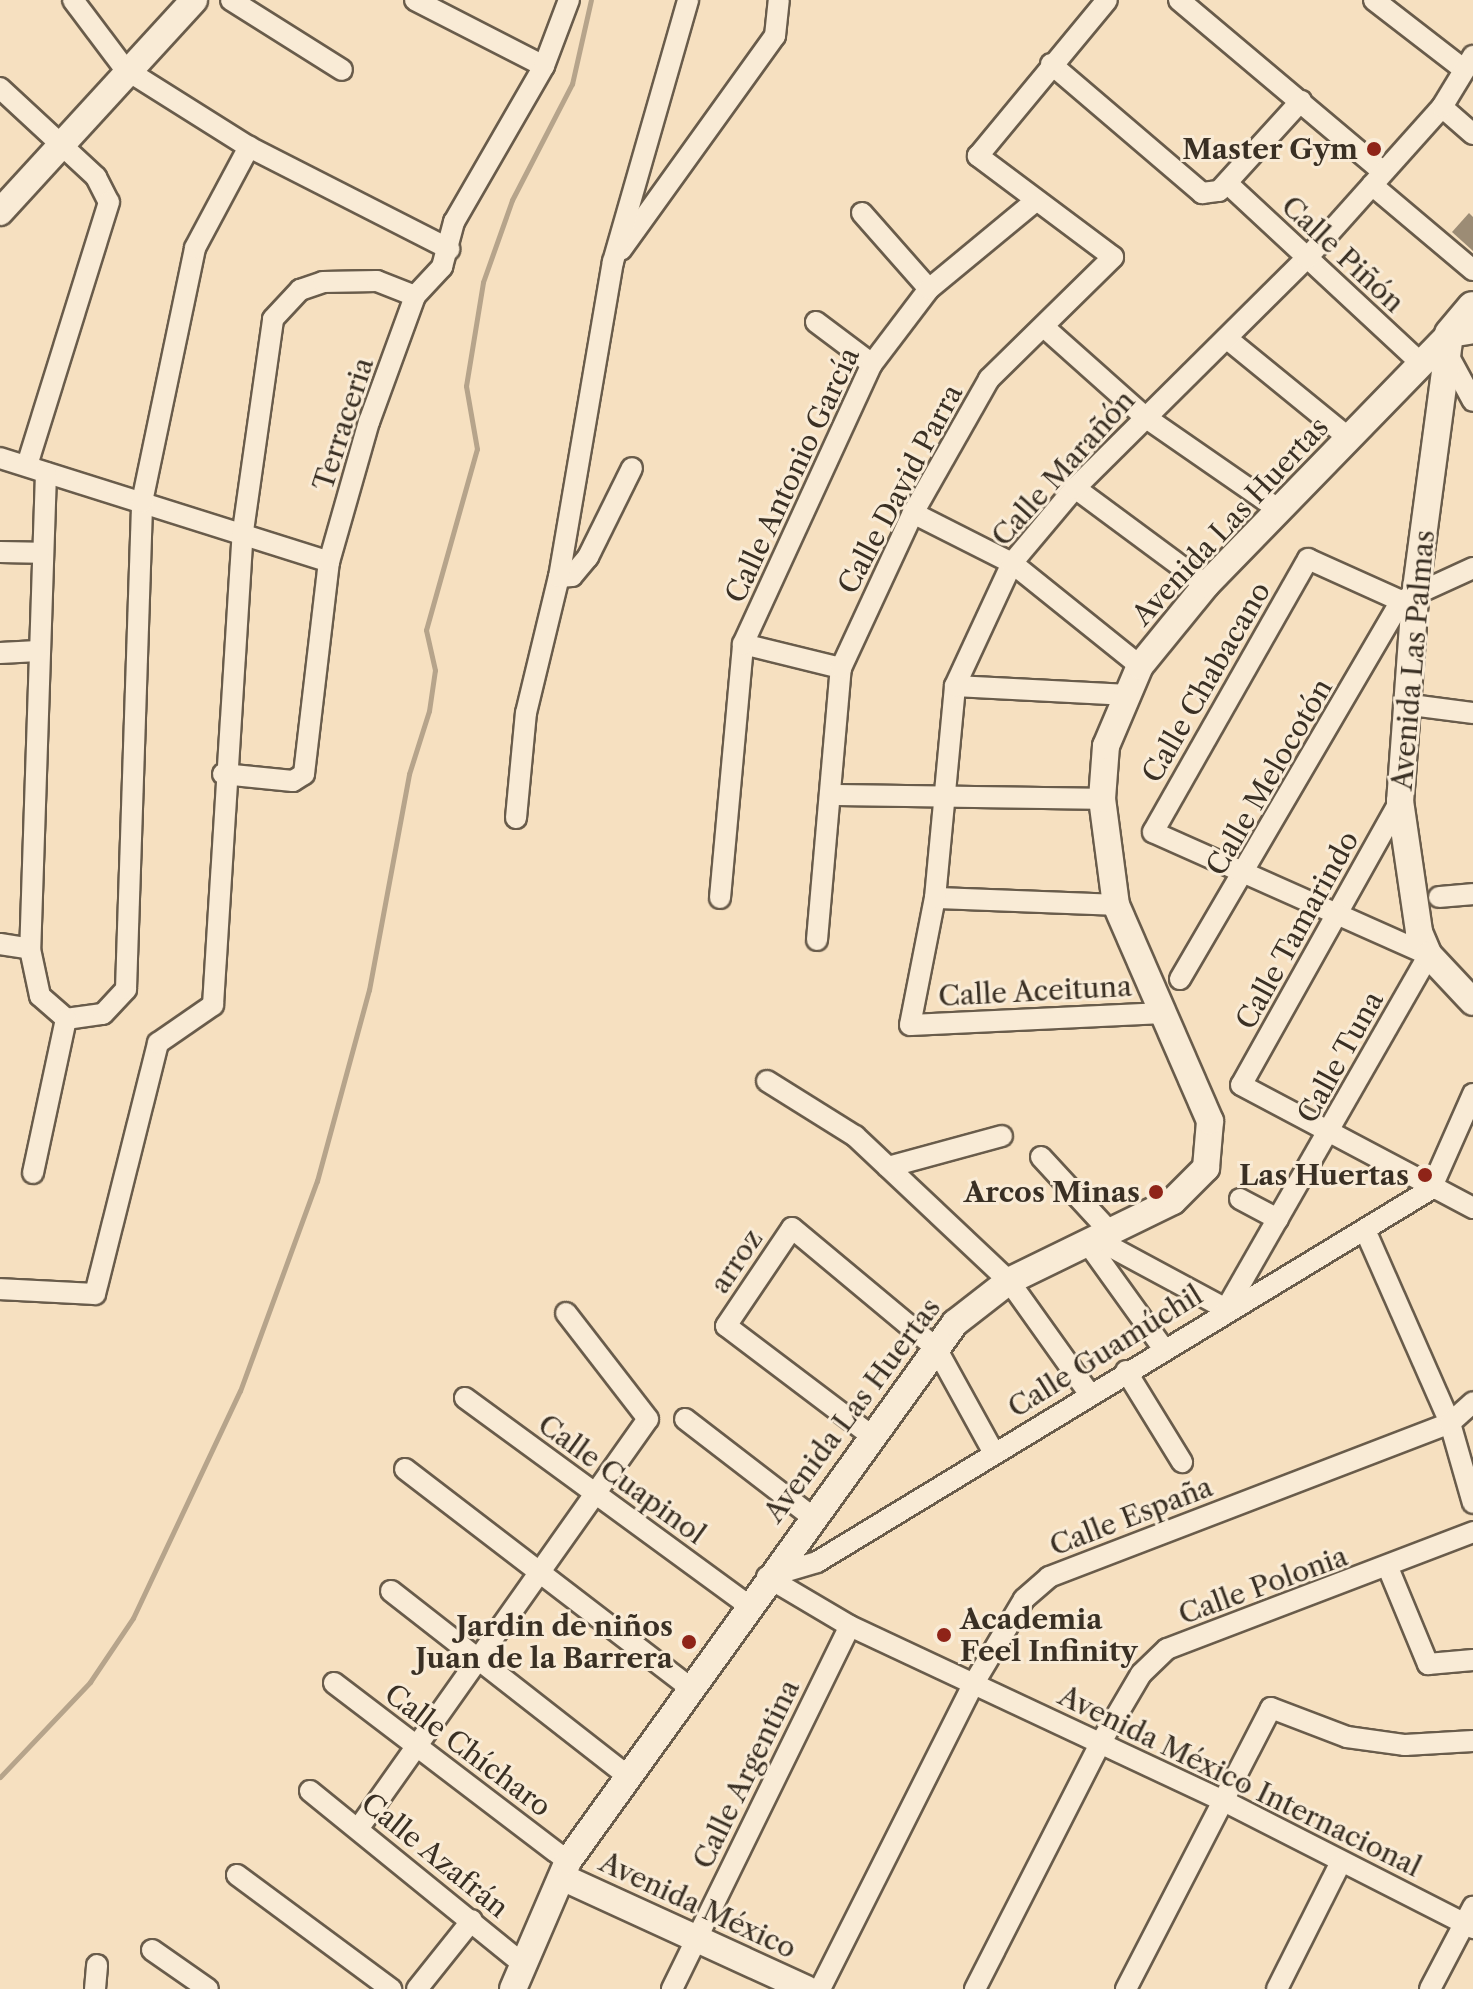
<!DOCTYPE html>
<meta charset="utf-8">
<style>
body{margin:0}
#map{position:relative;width:1473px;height:1989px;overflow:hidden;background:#f6e0c0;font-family:"Libre Caslon Text",serif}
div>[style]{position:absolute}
.stream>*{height:5px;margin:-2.5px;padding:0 2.5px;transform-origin:2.5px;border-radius:2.5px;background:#b6a48b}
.building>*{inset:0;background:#9c8c75}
.roads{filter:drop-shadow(2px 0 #695c4b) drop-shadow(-2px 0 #695c4b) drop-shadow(0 2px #695c4b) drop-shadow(0 -2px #695c4b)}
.minor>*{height:20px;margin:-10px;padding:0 10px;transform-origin:10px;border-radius:10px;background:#f9ebd6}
.tertiary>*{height:26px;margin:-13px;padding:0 13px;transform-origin:13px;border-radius:13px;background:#f9ebd6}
.secondary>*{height:30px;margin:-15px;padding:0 15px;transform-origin:15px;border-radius:15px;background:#f9ebd6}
.dots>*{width:22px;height:22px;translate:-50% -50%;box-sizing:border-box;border:4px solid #f9ebd6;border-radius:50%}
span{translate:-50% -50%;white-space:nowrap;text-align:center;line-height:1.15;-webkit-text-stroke:6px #f9ebd6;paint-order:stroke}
.poi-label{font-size:28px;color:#3a3024;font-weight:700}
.right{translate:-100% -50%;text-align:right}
.left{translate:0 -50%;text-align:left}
.street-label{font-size:28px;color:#3a3024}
</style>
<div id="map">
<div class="stream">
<i style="left:0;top:1777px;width:131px;rotate:-46.5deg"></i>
<i style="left:90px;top:1682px;width:77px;rotate:-56.1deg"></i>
<i style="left:133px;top:1618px;width:251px;rotate:-64.8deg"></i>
<i style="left:240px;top:1391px;width:224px;rotate:-69.9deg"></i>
<i style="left:317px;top:1181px;width:198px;rotate:-74.8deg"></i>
<i style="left:369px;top:990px;width:220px;rotate:-79.5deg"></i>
<i style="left:409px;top:774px;width:66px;rotate:-72.4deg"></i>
<i style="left:429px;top:711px;width:41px;rotate:-81.7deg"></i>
<i style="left:435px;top:670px;width:41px;rotate:-102.7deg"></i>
<i style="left:426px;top:630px;width:188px;rotate:-74.3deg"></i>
<i style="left:477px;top:449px;width:64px;rotate:-99.9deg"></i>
<i style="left:466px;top:386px;width:105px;rotate:-80.7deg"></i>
<i style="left:483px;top:282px;width:87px;rotate:-70.5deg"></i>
<i style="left:512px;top:200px;width:131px;rotate:-62.7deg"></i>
<i style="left:572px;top:84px;width:86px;rotate:-77.3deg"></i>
</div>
<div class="building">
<i style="clip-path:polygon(1469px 213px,1473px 217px,1473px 251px,1452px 232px)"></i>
</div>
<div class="roads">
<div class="minor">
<i style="left:73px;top:0;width:86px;rotate:53deg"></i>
<i style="left:125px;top:69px;width:146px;rotate:32.2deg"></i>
<i style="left:249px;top:147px;width:225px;rotate:27deg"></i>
<i style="left:231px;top:0;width:131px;rotate:32.2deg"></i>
<i style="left:415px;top:0;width:145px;rotate:27.1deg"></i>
<i style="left:1179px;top:0;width:267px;rotate:40.1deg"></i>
<i style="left:1374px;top:0;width:111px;rotate:37.7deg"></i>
<i style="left:1051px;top:64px;width:199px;rotate:40.5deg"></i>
<i style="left:1202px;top:193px;width:17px;rotate:-7deg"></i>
<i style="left:1219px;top:191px;width:122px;rotate:-47.7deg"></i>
<i style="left:0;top:88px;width:131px;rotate:42.8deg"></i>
<i style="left:96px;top:177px;width:28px;rotate:63deg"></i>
<i style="left:109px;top:202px;width:276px;rotate:107.3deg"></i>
<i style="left:1442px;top:107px;width:41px;rotate:41.1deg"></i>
<i style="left:1227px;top:183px;width:267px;rotate:42.9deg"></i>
<i style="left:1372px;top:185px;width:132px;rotate:40.1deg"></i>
<i style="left:862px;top:213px;width:101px;rotate:48.6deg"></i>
<i style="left:621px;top:250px;width:264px;rotate:-54.3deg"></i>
<i style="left:775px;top:36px;width:36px;rotate:-84deg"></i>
<i style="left:816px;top:322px;width:70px;rotate:36.9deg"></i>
<i style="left:1044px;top:327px;width:135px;rotate:41.7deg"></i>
<i style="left:1145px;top:417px;width:162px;rotate:34.7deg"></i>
<i style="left:1230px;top:341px;width:155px;rotate:39.2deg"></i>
<i style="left:1448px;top:355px;width:52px;rotate:61.5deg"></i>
<i style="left:0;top:458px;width:345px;rotate:17.5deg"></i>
<i style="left:46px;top:473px;width:476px;rotate:91.9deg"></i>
<i style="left:30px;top:949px;width:48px;rotate:78deg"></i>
<i style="left:40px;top:996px;width:35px;rotate:41deg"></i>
<i style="left:66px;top:1019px;width:37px;rotate:-8deg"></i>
<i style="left:103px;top:1014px;width:34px;rotate:-47deg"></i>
<i style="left:126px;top:989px;width:487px;rotate:-88.1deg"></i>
<i style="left:142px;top:502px;width:259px;rotate:-78.2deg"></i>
<i style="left:195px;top:248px;width:115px;rotate:-61.9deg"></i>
<i style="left:1075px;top:488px;width:163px;rotate:36.5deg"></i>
<i style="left:913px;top:513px;width:111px;rotate:26.8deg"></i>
<i style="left:1012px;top:563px;width:164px;rotate:38.8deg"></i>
<i style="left:0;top:552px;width:39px;rotate:1deg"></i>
<i style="left:559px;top:577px;width:13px;rotate:-4deg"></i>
<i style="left:572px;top:576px;width:25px;rotate:-50deg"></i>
<i style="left:588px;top:557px;width:99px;rotate:-63.7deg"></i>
<i style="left:743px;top:644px;width:101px;rotate:13.8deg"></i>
<i style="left:0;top:653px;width:38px;rotate:-3deg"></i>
<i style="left:955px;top:686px;width:169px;rotate:3deg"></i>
<i style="left:1404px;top:704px;width:70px;rotate:7.4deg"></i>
<i style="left:223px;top:774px;width:70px;rotate:5.7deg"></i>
<i style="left:293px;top:781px;width:13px;rotate:-32deg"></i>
<i style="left:304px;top:774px;width:213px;rotate:-83.3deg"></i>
<i style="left:329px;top:562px;width:146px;rotate:-74.1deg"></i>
<i style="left:369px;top:422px;width:134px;rotate:-69.9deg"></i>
<i style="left:415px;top:296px;width:40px;rotate:-47deg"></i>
<i style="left:442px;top:267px;width:47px;rotate:-75.1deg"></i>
<i style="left:454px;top:222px;width:180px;rotate:-60deg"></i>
<i style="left:544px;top:66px;width:71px;rotate:-69.3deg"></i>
<i style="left:830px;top:795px;width:272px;rotate:0.8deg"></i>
<i style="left:1400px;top:801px;width:325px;rotate:119.2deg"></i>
<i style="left:1241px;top:1085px;width:263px;rotate:27.9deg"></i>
<i style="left:516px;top:818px;width:105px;rotate:-84.6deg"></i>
<i style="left:526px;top:713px;width:140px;rotate:-76.4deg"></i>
<i style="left:559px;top:577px;width:320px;rotate:-80.3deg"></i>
<i style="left:613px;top:262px;width:273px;rotate:-74deg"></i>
<i style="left:1439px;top:897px;width:34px;rotate:-5deg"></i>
<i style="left:720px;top:898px;width:255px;rotate:-84.8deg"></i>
<i style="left:743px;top:644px;width:308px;rotate:-65.3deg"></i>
<i style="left:872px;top:364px;width:94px;rotate:-52.8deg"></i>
<i style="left:929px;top:289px;width:136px;rotate:-39.6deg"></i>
<i style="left:935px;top:898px;width:181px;rotate:2.2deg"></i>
<i style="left:817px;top:940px;width:273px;rotate:-85deg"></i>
<i style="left:841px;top:668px;width:171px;rotate:-65.1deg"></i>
<i style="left:913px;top:513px;width:154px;rotate:-60.4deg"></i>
<i style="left:989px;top:379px;width:174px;rotate:-44.5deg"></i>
<i style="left:1113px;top:257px;width:169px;rotate:-143.2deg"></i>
<i style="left:978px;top:156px;width:202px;rotate:-50.4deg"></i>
<i style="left:0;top:944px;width:30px;rotate:9deg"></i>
<i style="left:1180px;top:979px;width:438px;rotate:-59.7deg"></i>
<i style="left:1164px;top:1013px;width:254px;rotate:177.3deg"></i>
<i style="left:910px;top:1025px;width:129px;rotate:-78.9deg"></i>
<i style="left:935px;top:898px;width:213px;rotate:-84.6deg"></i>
<i style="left:955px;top:686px;width:136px;rotate:-65.1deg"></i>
<i style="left:1012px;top:563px;width:98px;rotate:-50deg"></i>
<i style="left:1075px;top:488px;width:327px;rotate:-44.8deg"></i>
<i style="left:1307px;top:258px;width:203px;rotate:-48.2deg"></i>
<i style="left:1442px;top:107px;width:60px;rotate:-58.7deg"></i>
<i style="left:767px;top:1081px;width:104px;rotate:32deg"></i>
<i style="left:855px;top:1136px;width:212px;rotate:43.3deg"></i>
<i style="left:1009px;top:1281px;width:138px;rotate:54.5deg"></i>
<i style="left:1041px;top:1157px;width:105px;rotate:47.3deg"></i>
<i style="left:888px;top:1167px;width:118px;rotate:-15.2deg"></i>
<i style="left:33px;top:1173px;width:157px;rotate:-77.9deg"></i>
<i style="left:1431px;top:1189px;width:104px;rotate:-66.1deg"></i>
<i style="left:1240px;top:1199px;width:43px;rotate:27.8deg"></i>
<i style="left:1365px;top:1230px;width:211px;rotate:66.2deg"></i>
<i style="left:1450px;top:1423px;width:83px;rotate:74deg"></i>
<i style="left:1098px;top:1240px;width:145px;rotate:28.3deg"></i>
<i style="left:1226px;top:1309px;width:408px;rotate:-60.2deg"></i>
<i style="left:1429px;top:955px;width:302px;rotate:-156deg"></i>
<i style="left:1153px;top:832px;width:314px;rotate:-60.4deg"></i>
<i style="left:1308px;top:559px;width:102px;rotate:24.3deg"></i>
<i style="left:1401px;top:601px;width:79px;rotate:-24.6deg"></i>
<i style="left:1089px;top:1245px;width:127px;rotate:54.3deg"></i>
<i style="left:0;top:1289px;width:95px;rotate:3deg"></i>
<i style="left:95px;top:1294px;width:259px;rotate:-75.9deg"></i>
<i style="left:158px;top:1043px;width:67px;rotate:-34.6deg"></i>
<i style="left:213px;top:1005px;width:468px;rotate:-86.4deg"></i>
<i style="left:242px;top:538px;width:221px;rotate:-81.9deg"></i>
<i style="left:273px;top:319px;width:40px;rotate:-47deg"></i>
<i style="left:300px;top:290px;width:24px;rotate:-19deg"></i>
<i style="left:323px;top:282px;width:54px;rotate:-1.1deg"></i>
<i style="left:377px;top:281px;width:41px;rotate:21.5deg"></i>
<i style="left:1126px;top:1371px;width:107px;rotate:58.4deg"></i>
<i style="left:465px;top:1398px;width:351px;rotate:36.2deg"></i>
<i style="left:685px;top:1419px;width:159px;rotate:37.6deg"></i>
<i style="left:869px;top:1434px;width:179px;rotate:-142.9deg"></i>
<i style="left:726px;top:1326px;width:118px;rotate:-56deg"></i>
<i style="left:792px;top:1228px;width:187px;rotate:39.8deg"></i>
<i style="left:936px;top:1348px;width:120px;rotate:61.1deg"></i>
<i style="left:405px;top:1469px;width:359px;rotate:37.5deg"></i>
<i style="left:1389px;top:1570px;width:102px;rotate:67.5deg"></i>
<i style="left:1428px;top:1664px;width:45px;rotate:-5.1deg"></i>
<i style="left:767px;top:1577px;width:96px;rotate:30.6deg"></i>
<i style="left:850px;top:1626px;width:413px;rotate:25.1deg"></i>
<i style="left:1224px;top:1801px;width:280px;rotate:27deg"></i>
<i style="left:767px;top:1577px;width:52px;rotate:-16.7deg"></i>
<i style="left:817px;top:1562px;width:718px;rotate:-31.28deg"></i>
<i style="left:391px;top:1591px;width:301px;rotate:38deg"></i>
<i style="left:334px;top:1683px;width:294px;rotate:37.3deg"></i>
<i style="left:310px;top:1791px;width:274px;rotate:39.1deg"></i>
<i style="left:358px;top:1829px;width:502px;rotate:-54.73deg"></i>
<i style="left:648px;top:1419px;width:134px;rotate:-127.7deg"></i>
<i style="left:237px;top:1875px;width:192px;rotate:36.5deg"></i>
<i style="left:152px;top:1950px;width:68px;rotate:34.9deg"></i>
<i style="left:95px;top:1989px;width:24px;rotate:-85deg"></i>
<i style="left:417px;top:1989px;width:88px;rotate:-51.4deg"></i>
<i style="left:672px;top:1989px;width:404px;rotate:-63.9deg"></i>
<i style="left:820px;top:1989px;width:343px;rotate:-63.3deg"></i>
<i style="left:974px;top:1683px;width:98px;rotate:-59.2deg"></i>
<i style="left:1024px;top:1599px;width:33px;rotate:-41deg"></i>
<i style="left:1049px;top:1577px;width:430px;rotate:-21deg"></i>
<i style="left:1450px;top:1423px;width:31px;rotate:-42deg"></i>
<i style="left:975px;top:1989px;width:277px;rotate:-63deg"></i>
<i style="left:1101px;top:1742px;width:79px;rotate:-59.5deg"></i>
<i style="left:1141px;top:1674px;width:36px;rotate:-44deg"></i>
<i style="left:1167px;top:1649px;width:328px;rotate:-20.9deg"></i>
<i style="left:1126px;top:1989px;width:316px;rotate:-62.7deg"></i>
<i style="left:1271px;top:1708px;width:81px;rotate:20.9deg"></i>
<i style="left:1347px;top:1737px;width:59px;rotate:7.9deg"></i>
<i style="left:1405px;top:1745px;width:68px;rotate:-3.4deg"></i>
<i style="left:1277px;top:1989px;width:142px;rotate:-63.3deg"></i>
<i style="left:1430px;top:1989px;width:93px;rotate:-62.3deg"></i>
</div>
<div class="tertiary">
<i style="left:0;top:212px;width:287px;rotate:-47.5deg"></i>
<i style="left:1450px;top:334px;width:266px;rotate:97.6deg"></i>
<i style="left:1415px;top:598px;width:204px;rotate:94.2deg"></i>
<i style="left:1400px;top:801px;width:132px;rotate:81.7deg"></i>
<i style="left:1419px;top:932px;width:25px;rotate:67deg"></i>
<i style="left:1429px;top:955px;width:64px;rotate:46.9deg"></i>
<i style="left:564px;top:1878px;width:266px;rotate:24.6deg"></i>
<i style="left:513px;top:1989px;width:139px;rotate:-66.7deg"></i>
<i style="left:568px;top:1861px;width:663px;rotate:-54.27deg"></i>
<i style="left:955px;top:1323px;width:68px;rotate:-37.9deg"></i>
<i style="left:1009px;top:1281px;width:182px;rotate:-26deg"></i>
<i style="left:1173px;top:1201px;width:47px;rotate:-45deg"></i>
<i style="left:1206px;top:1168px;width:47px;rotate:-85.1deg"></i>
<i style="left:1210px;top:1121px;width:236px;rotate:-113.5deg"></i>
<i style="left:1116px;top:905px;width:107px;rotate:-97.5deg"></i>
<i style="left:1102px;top:799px;width:53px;rotate:-85.7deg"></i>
<i style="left:1106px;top:746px;width:87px;rotate:-67deg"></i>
<i style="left:1140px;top:666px;width:104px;rotate:-50.8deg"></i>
<i style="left:1206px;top:585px;width:350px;rotate:-45.8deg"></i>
<i style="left:1450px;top:334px;width:19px;rotate:-9deg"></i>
</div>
<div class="secondary">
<i style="left:1450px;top:334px;width:35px;rotate:-50deg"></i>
</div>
</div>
<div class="dots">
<i style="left:1374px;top:149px;background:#8f2418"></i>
<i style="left:1425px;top:1175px;background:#8f2418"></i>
<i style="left:1156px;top:1192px;background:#8f2418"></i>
<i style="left:944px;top:1635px;background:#8f2418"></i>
<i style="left:689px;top:1642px;background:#8f2418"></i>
</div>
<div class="poi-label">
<span class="right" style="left:1358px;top:149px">Master Gym</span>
<span class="right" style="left:1409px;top:1175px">Las Huertas</span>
<span class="right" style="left:1140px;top:1192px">Arcos Minas</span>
<span class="left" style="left:960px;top:1635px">Academia<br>Feel Infinity</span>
<span class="right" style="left:673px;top:1642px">Jardin de niños<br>Juan de la Barrera</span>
</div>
<div class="street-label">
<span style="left:1343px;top:254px;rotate:43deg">Calle Piñón</span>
<span style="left:343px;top:424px;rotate:-72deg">Terraceria</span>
<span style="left:1063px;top:468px;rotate:-48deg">Calle Marañón</span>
<span style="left:792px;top:475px;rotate:-65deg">Calle Antonio García</span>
<span style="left:900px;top:489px;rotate:-62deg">Calle David Parra</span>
<span style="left:1230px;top:521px;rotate:-47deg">Avenida Las Huertas</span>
<span style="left:1413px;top:660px;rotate:-85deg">Avenida Las Palmas</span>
<span style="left:1206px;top:682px;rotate:-60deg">Calle Chabacano</span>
<span style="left:1269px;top:777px;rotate:-60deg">Calle Melocotón</span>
<span style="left:1297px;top:930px;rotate:-61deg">Calle Tamarindo</span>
<span style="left:1035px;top:991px;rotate:-3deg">Calle Aceituna</span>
<span style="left:1340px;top:1057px;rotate:-61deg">Calle Tuna</span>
<span style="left:736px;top:1261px;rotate:-56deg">arroz</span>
<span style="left:1105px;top:1351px;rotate:-32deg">Calle Guamúchil</span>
<span style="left:852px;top:1410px;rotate:-53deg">Avenida Las Huertas</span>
<span style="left:622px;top:1479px;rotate:36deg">Calle Cuapinol</span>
<span style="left:1131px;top:1516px;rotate:-21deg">Calle España</span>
<span style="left:1263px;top:1585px;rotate:-20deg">Calle Polonia</span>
<span style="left:468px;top:1750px;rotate:37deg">Calle Chícharo</span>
<span style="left:746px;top:1774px;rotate:-64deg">Calle Argentina</span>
<span style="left:1240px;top:1781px;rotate:26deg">Avenida México Internacional</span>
<span style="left:435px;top:1855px;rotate:39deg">Calle Azafrán</span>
<span style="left:698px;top:1905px;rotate:25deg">Avenida México</span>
</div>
</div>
